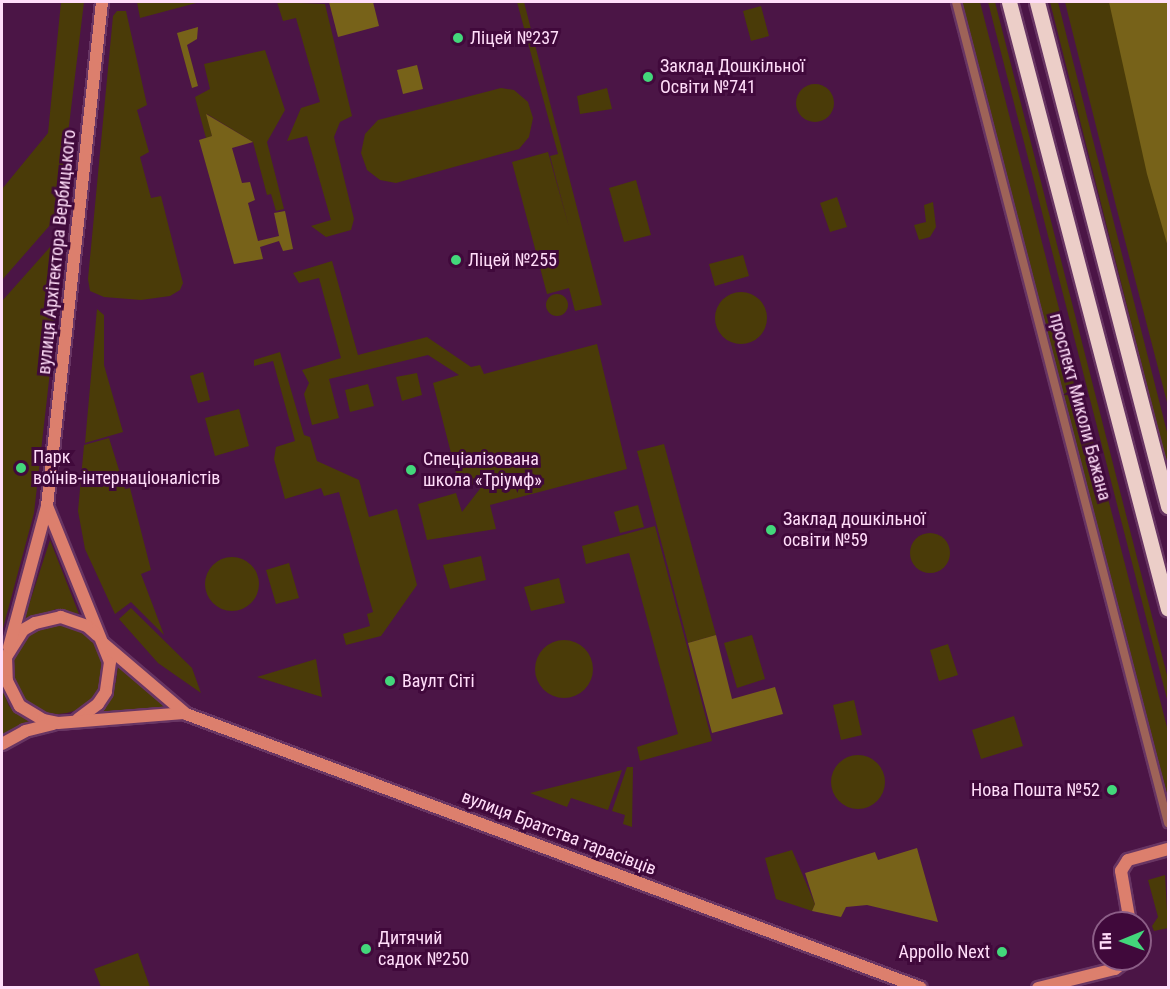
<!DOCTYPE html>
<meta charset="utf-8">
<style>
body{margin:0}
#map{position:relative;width:1170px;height:989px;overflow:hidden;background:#4b1546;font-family:"Roboto Condensed",sans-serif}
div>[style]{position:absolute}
.green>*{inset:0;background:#4a3b08}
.round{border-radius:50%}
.forest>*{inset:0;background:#776219}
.roads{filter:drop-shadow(2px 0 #683563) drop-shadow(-2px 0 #683563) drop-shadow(0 2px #683563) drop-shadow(0 -2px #683563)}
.street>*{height:8px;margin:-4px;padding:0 4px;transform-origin:4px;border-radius:4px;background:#9e6358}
.secondary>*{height:12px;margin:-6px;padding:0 6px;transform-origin:6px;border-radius:6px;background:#dc7f6d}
.highway>*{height:15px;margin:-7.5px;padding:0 7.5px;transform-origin:7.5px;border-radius:7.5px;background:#eccec8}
.dots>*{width:16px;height:16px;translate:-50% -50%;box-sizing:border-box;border:3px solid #40093b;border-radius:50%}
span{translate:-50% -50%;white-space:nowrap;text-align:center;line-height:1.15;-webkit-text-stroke:6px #40093b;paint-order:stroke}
.poi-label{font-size:18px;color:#ffddf9}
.left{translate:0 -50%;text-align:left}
.right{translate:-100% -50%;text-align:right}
.street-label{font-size:18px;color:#ffddf9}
.frame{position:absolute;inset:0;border:3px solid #ffddf9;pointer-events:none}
.north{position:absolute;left:1092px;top:911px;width:60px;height:60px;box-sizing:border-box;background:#40093b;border:2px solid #8c5e87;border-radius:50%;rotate:269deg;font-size:16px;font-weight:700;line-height:24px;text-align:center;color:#ffddf9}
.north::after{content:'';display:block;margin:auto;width:21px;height:27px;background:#43d77b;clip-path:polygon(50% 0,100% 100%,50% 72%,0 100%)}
</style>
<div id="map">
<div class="green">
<i style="clip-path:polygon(61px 2px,84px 2px,58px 216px,2px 280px,2px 189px,48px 133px)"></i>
<i style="clip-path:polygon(137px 2px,200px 2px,140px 18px)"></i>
<i style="clip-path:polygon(277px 2px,325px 4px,352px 116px,340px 122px,334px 137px,354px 219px,351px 230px,326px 237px,311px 226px,331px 220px,307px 136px,287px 141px,301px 108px,320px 102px,296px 18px,283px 21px)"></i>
<i style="clip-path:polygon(517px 2px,524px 2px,602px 305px,575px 311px,569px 288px,547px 294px,512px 162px,548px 152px,569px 227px,550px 156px,558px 154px)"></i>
<i style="clip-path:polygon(961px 2px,980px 2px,1168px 731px,1168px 798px)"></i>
<i style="clip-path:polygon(988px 2px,995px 2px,1168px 679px,1168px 703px)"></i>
<i style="clip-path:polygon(1050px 2px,1058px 2px,1168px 436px,1168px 468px)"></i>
<i style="clip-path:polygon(1065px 2px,1168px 2px,1168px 406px,1116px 206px)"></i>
<i style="clip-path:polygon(761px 6px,769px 36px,751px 41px,743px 11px)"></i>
<i style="clip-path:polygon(117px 11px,126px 11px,147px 105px,137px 110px,149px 152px,140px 157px,151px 198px,161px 196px,183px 283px,180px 290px,170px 296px,141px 300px,104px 297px,90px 291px,88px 279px,113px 16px)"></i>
<i style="clip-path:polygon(265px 50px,285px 110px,267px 142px,284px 209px,276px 211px,271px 194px,267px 195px,253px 142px,207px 114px,212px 136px,206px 138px,195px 97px,210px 89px,204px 64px)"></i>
<i class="round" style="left:796px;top:84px;width:38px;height:38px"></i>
<i style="clip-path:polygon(501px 88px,514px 90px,528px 102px,533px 118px,529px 137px,519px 149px,396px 183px,380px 180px,367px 170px,361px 153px,365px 134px,378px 120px)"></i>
<i style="clip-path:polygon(607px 88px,612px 109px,580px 114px,577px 96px)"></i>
<i style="clip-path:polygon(636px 180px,651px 235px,624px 242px,609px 188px)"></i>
<i style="clip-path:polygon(837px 197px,847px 227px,830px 232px,820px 203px)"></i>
<i style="clip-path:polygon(933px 202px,936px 227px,930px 237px,919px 240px,914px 225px,926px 222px,924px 205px)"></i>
<i style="clip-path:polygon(59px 237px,65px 239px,34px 513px,2px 632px,2px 301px)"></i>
<i style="clip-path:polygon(743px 255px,749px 276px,715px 286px,709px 264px)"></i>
<i style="clip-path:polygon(332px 261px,358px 355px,427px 337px,471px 367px,480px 365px,484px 374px,597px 344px,627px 469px,490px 505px,496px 529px,427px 540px,418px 504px,456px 493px,462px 512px,486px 481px,460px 488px,433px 383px,459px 375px,428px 355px,329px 379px,339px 418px,312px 425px,304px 394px,309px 383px,302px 370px,341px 358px,319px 278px,299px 283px,293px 273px)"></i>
<i class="round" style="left:715px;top:292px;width:52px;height:52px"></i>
<i class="round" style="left:546px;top:294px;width:22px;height:22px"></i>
<i style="clip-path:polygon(97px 309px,104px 315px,104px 365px,123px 432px,85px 443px)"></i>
<i style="clip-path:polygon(280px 352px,304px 435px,310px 437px,317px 461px,359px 480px,369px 517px,397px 509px,417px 585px,381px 636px,346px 645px,343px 634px,370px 626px,367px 614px,373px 612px,339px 492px,324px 496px,321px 488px,285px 499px,274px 459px,276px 447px,295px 441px,273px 361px,254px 366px,254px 360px)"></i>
<i style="clip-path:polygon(203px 372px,210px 400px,198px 403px,190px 376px)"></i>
<i style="clip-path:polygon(417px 373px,422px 395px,402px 401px,396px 377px)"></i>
<i style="clip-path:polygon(368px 384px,374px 406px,350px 412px,345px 390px)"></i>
<i style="clip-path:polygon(239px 409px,249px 446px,215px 456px,205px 418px)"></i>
<i style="clip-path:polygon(109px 438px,125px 489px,130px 488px,151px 570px,141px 574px,164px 635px,131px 602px,115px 614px,85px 549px,78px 511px,84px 445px)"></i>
<i style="clip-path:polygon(664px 444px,716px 635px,688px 643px,637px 451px)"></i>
<i style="clip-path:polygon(638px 505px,644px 527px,620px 533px,614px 512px)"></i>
<i style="clip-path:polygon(655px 526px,712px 741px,640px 761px,637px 747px,678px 734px,629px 553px,586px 564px,582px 546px)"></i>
<i class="round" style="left:910px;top:533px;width:40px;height:40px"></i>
<i style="clip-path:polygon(50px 540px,79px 614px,56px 609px,23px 623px)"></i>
<i style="clip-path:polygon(481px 556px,486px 580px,450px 589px,443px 565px)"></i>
<i class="round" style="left:205px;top:557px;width:54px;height:54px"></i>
<i style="clip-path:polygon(289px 563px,299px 598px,276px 604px,266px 570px)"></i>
<i style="clip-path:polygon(559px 578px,565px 603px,531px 611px,524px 587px)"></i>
<i style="clip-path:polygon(131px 608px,192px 668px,201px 693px,158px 663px,119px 619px)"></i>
<i class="round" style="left:13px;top:624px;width:90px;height:90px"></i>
<i style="clip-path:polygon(752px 635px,765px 679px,737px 688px,724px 643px)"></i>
<i class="round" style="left:535px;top:640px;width:58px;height:58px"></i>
<i style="clip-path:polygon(948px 644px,958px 675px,939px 681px,930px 650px)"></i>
<i style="clip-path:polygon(316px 659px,322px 697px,257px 677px)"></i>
<i style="clip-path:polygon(118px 665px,169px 707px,97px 713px,116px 682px)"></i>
<i style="clip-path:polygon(2px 688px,9px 706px,29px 722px,2px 736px)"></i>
<i style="clip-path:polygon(854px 700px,862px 735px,841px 740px,833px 705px)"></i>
<i style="clip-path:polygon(1014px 716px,1023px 746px,981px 759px,972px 730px)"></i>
<i class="round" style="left:831px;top:755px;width:54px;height:54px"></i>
<i style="clip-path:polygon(627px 767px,633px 767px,632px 827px,623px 824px,625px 815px,612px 811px)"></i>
<i style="clip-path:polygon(622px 770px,608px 810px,571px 798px,567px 807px,530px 793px)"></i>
<i style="clip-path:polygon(792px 850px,815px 904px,812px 911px,776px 899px,765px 858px)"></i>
<i style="clip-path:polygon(1165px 875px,1168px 928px,1154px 931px,1152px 926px,1158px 917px,1148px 880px)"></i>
<i style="clip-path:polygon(138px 953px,150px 987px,101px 987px,94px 969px)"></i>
</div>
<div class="forest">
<i style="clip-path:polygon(329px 2px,373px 2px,379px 26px,338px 37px)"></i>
<i style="clip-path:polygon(1109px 2px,1168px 2px,1168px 247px,1147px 174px)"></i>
<i style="clip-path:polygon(198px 27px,197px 39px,187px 45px,198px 86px,192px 88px,177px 33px)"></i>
<i style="clip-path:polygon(417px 65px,423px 89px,403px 94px,397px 70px)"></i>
<i style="clip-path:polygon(206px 114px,253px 142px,232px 148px,242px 183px,250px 182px,255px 200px,248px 203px,258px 241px,279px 236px,274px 213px,285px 211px,293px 249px,283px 251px,279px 241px,260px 247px,263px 259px,234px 264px,199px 140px,212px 136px)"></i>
<i style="clip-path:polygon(716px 635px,732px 699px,775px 687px,783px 714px,712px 733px,688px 643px)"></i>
<i style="clip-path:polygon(917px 848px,938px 922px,867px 905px,846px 907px,841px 917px,812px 911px,815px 904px,805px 873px,875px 852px,878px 860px)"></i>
</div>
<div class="roads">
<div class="street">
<i style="left:956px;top:2px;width:848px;rotate:75.52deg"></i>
</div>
<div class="secondary">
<i style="left:47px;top:506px;width:168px;rotate:68deg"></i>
<i style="left:110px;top:662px;width:30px;rotate:98deg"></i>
<i style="left:106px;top:692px;width:14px;rotate:124deg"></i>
<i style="left:98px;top:704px;width:25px;rotate:143deg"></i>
<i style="left:97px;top:635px;width:13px;rotate:-138deg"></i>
<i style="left:87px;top:626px;width:28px;rotate:-161deg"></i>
<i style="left:61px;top:617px;width:27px;rotate:167deg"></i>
<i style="left:35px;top:623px;width:14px;rotate:150deg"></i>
<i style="left:23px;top:630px;width:32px;rotate:122deg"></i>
<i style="left:6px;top:657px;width:24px;rotate:88deg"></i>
<i style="left:7px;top:681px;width:28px;rotate:63deg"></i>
<i style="left:20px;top:706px;width:27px;rotate:31deg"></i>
<i style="left:43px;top:720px;width:15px;rotate:11deg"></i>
<i style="left:58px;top:723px;width:126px;rotate:-4.5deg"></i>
<i style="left:104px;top:644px;width:108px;rotate:40.5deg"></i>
<i style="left:186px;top:714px;width:784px;rotate:20.44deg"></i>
<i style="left:9px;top:647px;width:146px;rotate:-74.9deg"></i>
<i style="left:47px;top:506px;width:507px;rotate:-83.77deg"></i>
<i style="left:2px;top:744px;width:26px;rotate:-29deg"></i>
<i style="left:25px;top:731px;width:29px;rotate:-14deg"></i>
<i style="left:1130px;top:923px;width:53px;rotate:-99.8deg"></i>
<i style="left:1121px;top:871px;width:13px;rotate:-58deg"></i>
<i style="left:1128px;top:860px;width:41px;rotate:-15.4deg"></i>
<i style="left:1038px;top:988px;width:79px;rotate:-13.9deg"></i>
<i style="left:1115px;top:969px;width:16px;rotate:-38deg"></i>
</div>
<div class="highway">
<i style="left:1009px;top:2px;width:627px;rotate:75.32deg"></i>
<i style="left:1037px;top:2px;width:521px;rotate:75.43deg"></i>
</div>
</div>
<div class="dots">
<i style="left:458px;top:38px;background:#43d77b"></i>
<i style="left:648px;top:77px;background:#43d77b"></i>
<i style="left:456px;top:260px;background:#43d77b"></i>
<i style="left:21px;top:468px;background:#43d77b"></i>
<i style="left:411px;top:470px;background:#43d77b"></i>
<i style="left:771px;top:530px;background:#43d77b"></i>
<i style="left:390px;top:681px;background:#43d77b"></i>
<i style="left:1112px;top:790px;background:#43d77b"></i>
<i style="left:366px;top:949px;background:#43d77b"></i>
<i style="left:1002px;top:952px;background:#43d77b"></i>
</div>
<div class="poi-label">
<span class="left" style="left:470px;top:38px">Ліцей №237</span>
<span class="left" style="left:660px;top:77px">Заклад Дошкільної<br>Освіти №741</span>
<span class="left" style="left:468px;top:260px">Ліцей №255</span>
<span class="left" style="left:33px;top:468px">Парк<br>воїнів-інтернаціоналістів</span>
<span class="left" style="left:423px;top:470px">Спеціалізована<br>школа «Тріумф»</span>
<span class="left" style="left:783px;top:530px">Заклад дошкільної<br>освіти №59</span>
<span class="left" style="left:402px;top:681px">Ваулт Сіті</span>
<span class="right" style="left:1100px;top:790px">Нова Пошта №52</span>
<span class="left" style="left:378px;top:949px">Дитячий<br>садок №250</span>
<span class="right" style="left:990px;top:952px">Appollo Next</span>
</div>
<div class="street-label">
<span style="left:57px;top:252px;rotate:-84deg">вулиця Архітектора Вербицького</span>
<span style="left:1080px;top:407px;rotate:75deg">проспект Миколи Бажана</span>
<span style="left:559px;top:833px;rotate:21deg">вулиця Братства тарасівців</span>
</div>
<div class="frame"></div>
<div class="north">Пн</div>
</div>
